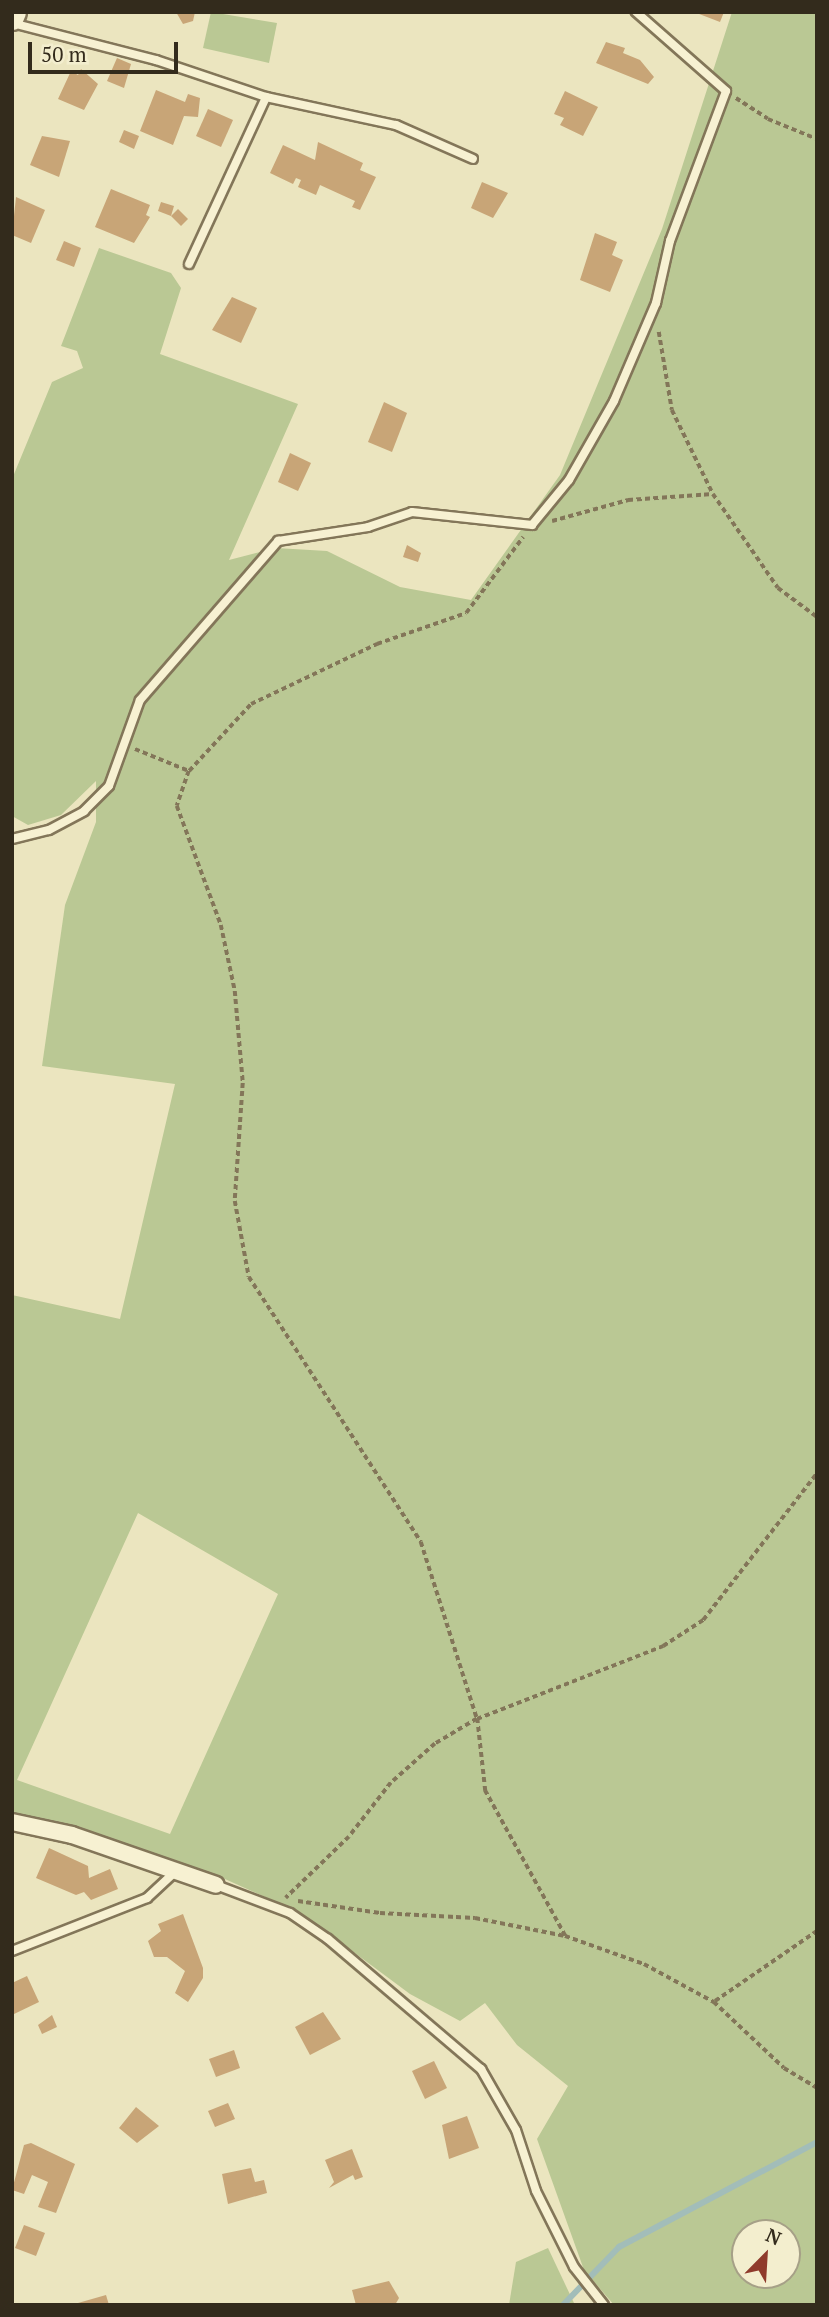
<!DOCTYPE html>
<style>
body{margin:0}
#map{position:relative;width:829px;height:2317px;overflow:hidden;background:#ebe5bf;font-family:"PT Serif",serif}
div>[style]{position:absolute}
.green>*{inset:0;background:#bac894}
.stream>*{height:6px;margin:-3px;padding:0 3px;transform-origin:3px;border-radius:3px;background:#a2bdb9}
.building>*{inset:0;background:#c8a577}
.path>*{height:3.5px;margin-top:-1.75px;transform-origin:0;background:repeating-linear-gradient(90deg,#837659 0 5px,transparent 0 8.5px)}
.roads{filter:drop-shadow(2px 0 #837659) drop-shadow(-2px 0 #837659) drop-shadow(0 2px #837659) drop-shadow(0 -2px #837659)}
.service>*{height:8px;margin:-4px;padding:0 4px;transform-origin:4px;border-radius:4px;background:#f7f1d2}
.minor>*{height:16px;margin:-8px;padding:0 8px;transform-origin:8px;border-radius:8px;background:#f7f1d2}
.tertiary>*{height:21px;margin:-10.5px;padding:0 10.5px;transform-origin:10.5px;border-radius:10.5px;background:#f7f1d2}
span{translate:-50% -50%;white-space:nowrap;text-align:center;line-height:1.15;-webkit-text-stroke:5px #f3eece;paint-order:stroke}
.frame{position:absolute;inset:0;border:14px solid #332b1c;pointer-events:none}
.north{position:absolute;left:731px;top:2219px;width:70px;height:70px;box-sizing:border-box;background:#f3eece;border:2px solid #a6a087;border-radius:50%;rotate:24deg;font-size:19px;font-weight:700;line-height:28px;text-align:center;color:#332b1c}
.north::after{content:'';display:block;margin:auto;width:24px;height:32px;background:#8f3b2c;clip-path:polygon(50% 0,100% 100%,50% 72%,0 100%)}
.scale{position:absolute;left:28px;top:42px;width:150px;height:32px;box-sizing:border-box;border:4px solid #332b1c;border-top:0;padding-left:9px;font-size:21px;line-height:24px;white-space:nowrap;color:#332b1c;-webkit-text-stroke:5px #f3eece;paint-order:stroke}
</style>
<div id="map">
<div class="green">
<i style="clip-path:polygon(211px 12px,277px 23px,269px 63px,203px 48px)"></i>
<i style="clip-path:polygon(evenodd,732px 12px,817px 12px,817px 2305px,614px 2305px,584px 2270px,537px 2139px,568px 2086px,517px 2045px,485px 2003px,460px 2021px,410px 1994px,301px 1913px,216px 1875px,12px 1813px,12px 1295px,120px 1319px,175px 1084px,42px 1066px,65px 905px,96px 822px,96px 781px,61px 815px,28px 825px,12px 816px,12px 479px,52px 382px,83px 368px,77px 351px,61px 346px,99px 248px,171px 273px,181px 288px,160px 354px,298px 404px,229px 560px,276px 548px,327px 551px,400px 587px,471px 600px,560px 475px,662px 229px,732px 12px,138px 1513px,278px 1594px,170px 1834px,17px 1780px,138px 1513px,732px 12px,745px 2233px,787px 2233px,787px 2275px,745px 2275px,745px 2233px)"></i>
<i style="clip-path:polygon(548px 2248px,574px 2303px,509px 2305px,516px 2262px)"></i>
</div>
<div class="stream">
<i style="left:563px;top:2305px;width:81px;rotate:-46deg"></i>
<i style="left:619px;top:2247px;width:224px;rotate:-27.9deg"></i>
</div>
<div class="building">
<i style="clip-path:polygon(176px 12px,195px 12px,193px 21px,183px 24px)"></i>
<i style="clip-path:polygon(694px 12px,724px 12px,720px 22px)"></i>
<i style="clip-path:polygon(606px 42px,625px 48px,623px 53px,640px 60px,654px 77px,648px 84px,596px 63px)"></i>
<i style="clip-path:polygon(117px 58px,131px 64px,124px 88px,107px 81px)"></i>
<i style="clip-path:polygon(81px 69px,98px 84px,84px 110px,58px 99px,71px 71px,78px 75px)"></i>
<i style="clip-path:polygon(156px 90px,185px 102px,188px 94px,200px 98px,198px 117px,184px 116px,173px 145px,140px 131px)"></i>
<i style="clip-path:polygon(565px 91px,598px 107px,583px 136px,560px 125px,564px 118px,554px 114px)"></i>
<i style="clip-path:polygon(208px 109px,233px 120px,221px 147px,196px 136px)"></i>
<i style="clip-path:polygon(124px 130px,139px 136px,134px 149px,119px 142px)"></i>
<i style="clip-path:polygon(42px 136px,70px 141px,59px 177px,30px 165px)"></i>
<i style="clip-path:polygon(318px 142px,363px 163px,360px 170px,376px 177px,360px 210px,352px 207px,355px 201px,320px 185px,316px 195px,298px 187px,301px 180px,296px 178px,293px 184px,270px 173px,283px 145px,315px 160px)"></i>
<i style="clip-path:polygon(482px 182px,508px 193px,493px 218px,471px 208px)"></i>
<i style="clip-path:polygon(111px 189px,150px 205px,146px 215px,150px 217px,134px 243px,95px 227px)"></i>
<i style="clip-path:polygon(16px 197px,45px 210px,31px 243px,12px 235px)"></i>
<i style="clip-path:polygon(161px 202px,174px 206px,171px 216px,158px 211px)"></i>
<i style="clip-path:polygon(178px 209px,188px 219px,181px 226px,171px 216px)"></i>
<i style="clip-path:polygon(595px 233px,617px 242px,612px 255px,623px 260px,610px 292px,580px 280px)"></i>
<i style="clip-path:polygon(64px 241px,81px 248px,74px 267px,56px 260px)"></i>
<i style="clip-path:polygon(232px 297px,257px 308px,241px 343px,212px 330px)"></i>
<i style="clip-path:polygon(384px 402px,407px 413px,392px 452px,368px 442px)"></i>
<i style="clip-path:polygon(290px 453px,311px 463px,298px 491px,278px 482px)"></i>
<i style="clip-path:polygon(407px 545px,421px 553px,418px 562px,403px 557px)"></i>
<i style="clip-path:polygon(49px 1848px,88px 1866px,89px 1878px,110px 1869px,118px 1889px,91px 1900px,84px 1892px,76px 1895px,36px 1878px)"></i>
<i style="clip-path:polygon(183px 1914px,203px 1968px,203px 1978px,188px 2002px,175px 1993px,185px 1971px,167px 1957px,154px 1957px,148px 1941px,161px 1931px,158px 1924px)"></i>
<i style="clip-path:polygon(27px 1976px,39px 2002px,12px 2015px,12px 1983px)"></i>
<i style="clip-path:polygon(323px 2012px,341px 2039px,310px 2055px,295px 2027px)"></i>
<i style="clip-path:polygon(52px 2015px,57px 2027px,42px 2034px,38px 2025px)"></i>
<i style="clip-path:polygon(234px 2050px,240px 2068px,216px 2077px,209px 2059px)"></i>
<i style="clip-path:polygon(434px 2061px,447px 2088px,425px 2099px,412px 2071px)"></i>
<i style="clip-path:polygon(228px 2103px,235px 2119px,215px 2127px,208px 2111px)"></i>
<i style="clip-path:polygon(136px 2107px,159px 2126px,137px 2143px,119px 2128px)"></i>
<i style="clip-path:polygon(467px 2116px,479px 2148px,449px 2159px,442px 2125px)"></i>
<i style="clip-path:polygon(31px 2143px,75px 2164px,56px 2213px,38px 2207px,48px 2182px,32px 2175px,24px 2194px,12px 2190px,24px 2145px)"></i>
<i style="clip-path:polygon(352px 2149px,363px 2177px,355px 2180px,353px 2175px,329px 2188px,334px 2182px,325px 2160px)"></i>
<i style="clip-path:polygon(251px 2168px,255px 2182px,264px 2180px,267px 2193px,228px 2204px,222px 2174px)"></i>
<i style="clip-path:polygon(24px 2225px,45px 2233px,36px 2256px,15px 2248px)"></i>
<i style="clip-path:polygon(389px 2281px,399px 2298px,395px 2305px,356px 2305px,352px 2290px)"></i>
<i style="clip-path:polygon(106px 2295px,109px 2305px,79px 2305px,78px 2303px)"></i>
</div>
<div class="path">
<i style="left:736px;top:98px;width:38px;rotate:33deg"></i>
<i style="left:768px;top:119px;width:53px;rotate:22.2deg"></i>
<i style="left:659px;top:332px;width:79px;rotate:80.5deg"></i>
<i style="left:672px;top:410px;width:93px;rotate:64deg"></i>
<i style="left:713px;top:494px;width:114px;rotate:55.3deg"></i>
<i style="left:778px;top:588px;width:49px;rotate:36.6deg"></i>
<i style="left:552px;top:521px;width:79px;rotate:-15.4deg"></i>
<i style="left:628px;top:500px;width:85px;rotate:-4deg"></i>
<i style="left:135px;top:749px;width:58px;rotate:22.2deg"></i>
<i style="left:189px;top:771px;width:37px;rotate:109deg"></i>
<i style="left:177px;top:806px;width:127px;rotate:69.7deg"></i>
<i style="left:221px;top:925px;width:67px;rotate:78deg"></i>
<i style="left:235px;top:991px;width:92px;rotate:85deg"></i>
<i style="left:243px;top:1083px;width:118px;rotate:93.9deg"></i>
<i style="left:235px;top:1201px;width:77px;rotate:79.6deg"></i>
<i style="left:249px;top:1277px;width:316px;rotate:57deg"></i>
<i style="left:421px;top:1542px;width:186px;rotate:72.4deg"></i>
<i style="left:477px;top:1719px;width:49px;rotate:149.2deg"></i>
<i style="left:435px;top:1744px;width:59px;rotate:138.4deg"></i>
<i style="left:391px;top:1783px;width:68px;rotate:127.9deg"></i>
<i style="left:349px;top:1837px;width:88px;rotate:135.9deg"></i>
<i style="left:189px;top:771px;width:91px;rotate:-47.2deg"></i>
<i style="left:251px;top:704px;width:140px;rotate:-25.5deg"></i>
<i style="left:377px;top:644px;width:94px;rotate:-19.2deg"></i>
<i style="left:466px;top:613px;width:95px;rotate:-53.1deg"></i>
<i style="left:298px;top:1901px;width:83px;rotate:8.3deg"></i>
<i style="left:380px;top:1913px;width:95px;rotate:3deg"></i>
<i style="left:475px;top:1918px;width:92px;rotate:11.3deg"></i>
<i style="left:565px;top:1936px;width:84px;rotate:19.5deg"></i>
<i style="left:644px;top:1964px;width:80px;rotate:28.5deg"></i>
<i style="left:714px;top:2002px;width:96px;rotate:43.3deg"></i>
<i style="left:784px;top:2068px;width:39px;rotate:31deg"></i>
<i style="left:565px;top:1936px;width:166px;rotate:-118.9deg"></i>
<i style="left:485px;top:1791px;width:72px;rotate:-96.3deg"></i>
<i style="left:477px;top:1719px;width:200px;rotate:-21.4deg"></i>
<i style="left:663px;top:1646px;width:48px;rotate:-33deg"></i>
<i style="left:703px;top:1620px;width:186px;rotate:-52.2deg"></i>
<i style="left:715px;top:2001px;width:124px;rotate:-34.5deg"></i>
</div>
<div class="roads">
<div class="service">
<i style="left:12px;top:23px;width:149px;rotate:14.4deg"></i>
<i style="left:156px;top:60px;width:116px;rotate:18.6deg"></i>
<i style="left:266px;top:97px;width:133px;rotate:12.2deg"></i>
<i style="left:396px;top:125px;width:84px;rotate:23.8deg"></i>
<i style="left:189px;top:264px;width:184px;rotate:-65.2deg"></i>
<i style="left:12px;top:839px;width:38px;rotate:-14deg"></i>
<i style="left:49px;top:830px;width:40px;rotate:-28deg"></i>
<i style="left:84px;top:811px;width:35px;rotate:-45deg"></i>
<i style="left:109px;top:786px;width:91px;rotate:-70.2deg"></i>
<i style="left:140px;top:700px;width:211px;rotate:-49deg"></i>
<i style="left:278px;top:541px;width:91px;rotate:-8.8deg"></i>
<i style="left:368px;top:527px;width:46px;rotate:-18.8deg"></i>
<i style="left:412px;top:512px;width:121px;rotate:6.2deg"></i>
<i style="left:532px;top:525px;width:58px;rotate:-50.6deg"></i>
<i style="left:569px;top:480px;width:91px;rotate:-60.3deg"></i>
<i style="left:614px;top:401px;width:107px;rotate:-66.8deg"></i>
<i style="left:656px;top:303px;width:64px;rotate:-77.3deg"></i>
<i style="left:670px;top:241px;width:160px;rotate:-69.5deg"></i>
<i style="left:726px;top:91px;width:120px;rotate:-138.7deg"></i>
<i style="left:216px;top:1885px;width:79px;rotate:20.7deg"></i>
<i style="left:290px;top:1913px;width:46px;rotate:34.4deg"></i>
<i style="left:328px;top:1939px;width:201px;rotate:40.4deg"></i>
<i style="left:481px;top:2069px;width:70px;rotate:60.2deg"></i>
<i style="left:516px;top:2130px;width:64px;rotate:71.8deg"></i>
<i style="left:536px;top:2191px;width:85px;rotate:63.4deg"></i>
<i style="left:574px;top:2267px;width:48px;rotate:51.7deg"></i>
<i style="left:12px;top:1951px;width:145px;rotate:-21.4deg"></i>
<i style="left:147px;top:1898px;width:40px;rotate:-43deg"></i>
</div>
<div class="minor">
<i style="left:12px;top:1822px;width:61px;rotate:12.2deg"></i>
<i style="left:72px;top:1835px;width:152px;rotate:19.1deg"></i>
</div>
<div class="tertiary">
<i style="left:12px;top:19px;width:8px;rotate:-67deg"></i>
</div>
</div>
<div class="frame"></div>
<div class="north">N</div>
<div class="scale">50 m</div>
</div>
